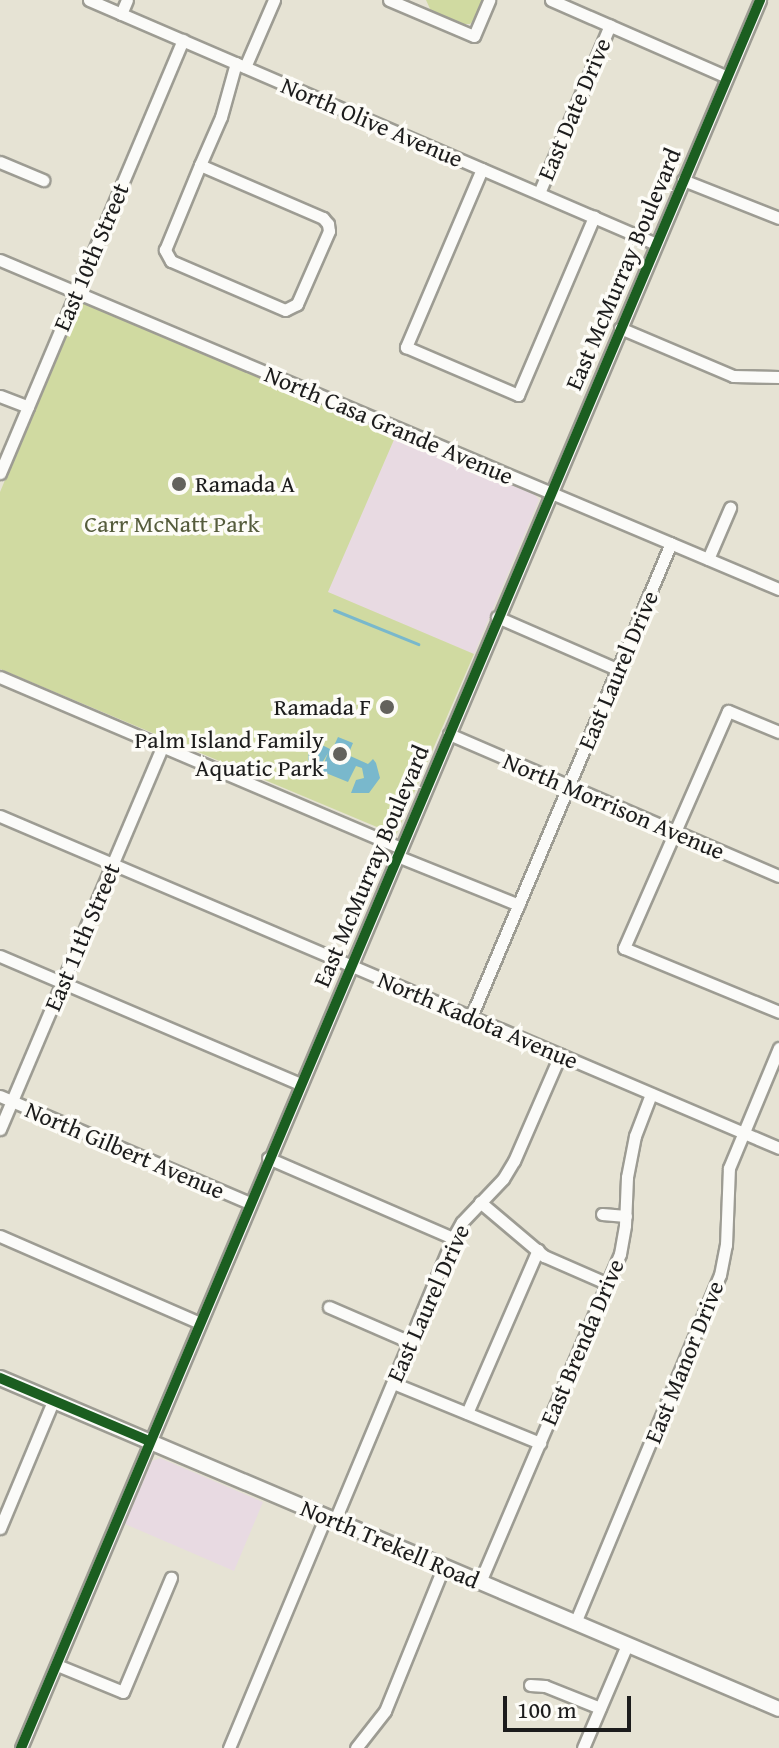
<!DOCTYPE html>
<style>
body{margin:0}
#map{position:relative;width:779px;height:1748px;overflow:hidden;background:#e6e3d4;font-family:"Gentium Book Plus",serif}
div>[style]{position:absolute}
.built>*{inset:0;background:#e8dae2}
.green>*{inset:0;background:#d0daa1}
.water>*{inset:0;background:#79b8cc}
.stream>*{height:3px;margin:-1.5px;padding:0 1.5px;transform-origin:1.5px;border-radius:1.5px;background:#79b8cc}
.roads{filter:drop-shadow(2px 0 #9d9c93) drop-shadow(-2px 0 #9d9c93) drop-shadow(0 2px #9d9c93) drop-shadow(0 -2px #9d9c93)}
.minor>*{height:11px;margin:-5.5px;padding:0 5.5px;transform-origin:5.5px;border-radius:5.5px;background:#fbfbf9}
.major>*{height:14px;margin:-7px;padding:0 7px;transform-origin:7px;border-radius:7px;background:#fbfbf9}
.cycleway>*{height:10px;margin:-5px;padding:0 5px;transform-origin:5px;border-radius:5px;background:#1b5e20}
.dots>*{width:22px;height:22px;translate:-50% -50%;box-sizing:border-box;border:4px solid #fdfcf7;border-radius:50%}
span{translate:-50% -50%;white-space:nowrap;text-align:center;line-height:1.15;-webkit-text-stroke:7px #fdfcf7;paint-order:stroke}
.street-label{font-size:24px;color:#1c1c1c}
.poi-label{font-size:24px;color:#1c1c1c}
.left{translate:0 -50%;text-align:left}
.right{translate:-100% -50%;text-align:right}
.park-label{font-size:24px;color:#555c3c}
.scale{position:absolute;left:503px;top:1696px;width:128px;height:36px;box-sizing:border-box;border:4px solid #1c1c1c;border-top:0;padding-left:10px;font-size:24px;line-height:28px;white-space:nowrap;color:#1c1c1c;-webkit-text-stroke:6px #fdfcf7;paint-order:stroke}
</style>
<div id="map">
<div class="built">
<i style="clip-path:polygon(396px 435px,535px 495px,539px 500px,474px 654px,327px 592px)"></i>
<i style="clip-path:polygon(160px 1458px,263px 1502px,234px 1571px,125px 1524px,152px 1461px)"></i>
</div>
<div class="green">
<i style="clip-path:polygon(426px 0,485px 0,478px 17px,470px 24px,461px 24px,431px 11px)"></i>
<i style="clip-path:polygon(84px 303px,396px 435px,328px 592px,474px 654px,396px 835px,0 669px,0 492px,78px 307px)"></i>
</div>
<div class="water">
<i style="clip-path:polygon(338px 737px,353px 743px,348px 755px,368px 764px,373px 759px,376px 763px,380px 778px,369px 793px,351px 793px,356px 780px,364px 778px,362px 768px,356px 766px,348px 782px,321px 771px,328px 753px,318px 770px,308px 760px,310px 739px,332px 750px)"></i>
</div>
<div class="stream">
<i style="left:334px;top:610px;width:91px;rotate:22deg"></i>
</div>
<div class="roads">
<div class="minor">
<i style="left:89px;top:0;width:617px;rotate:23.28deg"></i>
<i style="left:389px;top:0;width:92px;rotate:23deg"></i>
<i style="left:474px;top:36px;width:39px;rotate:-67deg"></i>
<i style="left:551px;top:0;width:192px;rotate:23.6deg"></i>
<i style="left:121px;top:14px;width:15px;rotate:-67deg"></i>
<i style="left:245px;top:67px;width:73px;rotate:-66.6deg"></i>
<i style="left:0;top:162px;width:47px;rotate:22.7deg"></i>
<i style="left:200px;top:165px;width:134px;rotate:23.3deg"></i>
<i style="left:323px;top:218px;width:8px;rotate:50deg"></i>
<i style="left:328px;top:224px;width:7px;rotate:82deg"></i>
<i style="left:329px;top:231px;width:80px;rotate:113.7deg"></i>
<i style="left:297px;top:304px;width:13px;rotate:153deg"></i>
<i style="left:285px;top:310px;width:124px;rotate:-156.7deg"></i>
<i style="left:171px;top:261px;width:13px;rotate:-119deg"></i>
<i style="left:165px;top:250px;width:92px;rotate:-67.6deg"></i>
<i style="left:200px;top:165px;width:52px;rotate:-66.4deg"></i>
<i style="left:221px;top:117px;width:56px;rotate:-74.5deg"></i>
<i style="left:482px;top:169px;width:194px;rotate:113.1deg"></i>
<i style="left:406px;top:347px;width:122px;rotate:23.2deg"></i>
<i style="left:518px;top:395px;width:194px;rotate:-66.9deg"></i>
<i style="left:683px;top:180px;width:103px;rotate:21.6deg"></i>
<i style="left:539px;top:193px;width:182px;rotate:-67.1deg"></i>
<i style="left:0;top:260px;width:846px;rotate:22.9deg"></i>
<i style="left:620px;top:328px;width:123px;rotate:23deg"></i>
<i style="left:733px;top:376px;width:46px;rotate:1.2deg"></i>
<i style="left:0;top:396px;width:30px;rotate:21deg"></i>
<i style="left:0;top:473px;width:470px;rotate:-67.1deg"></i>
<i style="left:708px;top:559px;width:56px;rotate:-66.7deg"></i>
<i style="left:497px;top:617px;width:133px;rotate:23.5deg"></i>
<i style="left:0;top:677px;width:436px;rotate:23.1deg"></i>
<i style="left:779px;top:732px;width:55px;rotate:-157.6deg"></i>
<i style="left:728px;top:711px;width:259px;rotate:113.7deg"></i>
<i style="left:624px;top:948px;width:168px;rotate:22.4deg"></i>
<i style="left:449px;top:734px;width:359px;rotate:23.3deg"></i>
<i style="left:0;top:816px;width:847px;rotate:23.08deg"></i>
<i style="left:397px;top:856px;width:131px;rotate:21.9deg"></i>
<i style="left:0;top:956px;width:326px;rotate:23.1deg"></i>
<i style="left:471px;top:1017px;width:514px;rotate:-67.12deg"></i>
<i style="left:0;top:1096px;width:272px;rotate:23.2deg"></i>
<i style="left:0;top:1129px;width:417px;rotate:-67deg"></i>
<i style="left:268px;top:1158px;width:202px;rotate:23.4deg"></i>
<i style="left:480px;top:1202px;width:84px;rotate:40.2deg"></i>
<i style="left:544px;top:1256px;width:70px;rotate:23.6deg"></i>
<i style="left:602px;top:1214px;width:24px;rotate:5deg"></i>
<i style="left:0;top:1236px;width:218px;rotate:23.5deg"></i>
<i style="left:329px;top:1307px;width:88px;rotate:23.4deg"></i>
<i style="left:393px;top:1383px;width:159px;rotate:22.2deg"></i>
<i style="left:467px;top:1413px;width:178px;rotate:-66.5deg"></i>
<i style="left:335px;top:1520px;width:306px;rotate:-67.3deg"></i>
<i style="left:453px;top:1238px;width:18px;rotate:-61deg"></i>
<i style="left:462px;top:1222px;width:59px;rotate:-46.4deg"></i>
<i style="left:503px;top:1179px;width:21px;rotate:-59deg"></i>
<i style="left:514px;top:1161px;width:116px;rotate:-66.5deg"></i>
<i style="left:0;top:1528px;width:138px;rotate:-67.3deg"></i>
<i style="left:480px;top:1582px;width:357px;rotate:-66.9deg"></i>
<i style="left:620px;top:1254px;width:29px;rotate:-80deg"></i>
<i style="left:625px;top:1225px;width:48px;rotate:-87.6deg"></i>
<i style="left:627px;top:1177px;width:42px;rotate:-79deg"></i>
<i style="left:635px;top:1136px;width:45px;rotate:-69.1deg"></i>
<i style="left:575px;top:1623px;width:377px;rotate:-67.4deg"></i>
<i style="left:720px;top:1275px;width:31px;rotate:-79deg"></i>
<i style="left:726px;top:1245px;width:77px;rotate:-87.8deg"></i>
<i style="left:729px;top:1168px;width:130px;rotate:-67.4deg"></i>
<i style="left:57px;top:1665px;width:71px;rotate:22.2deg"></i>
<i style="left:123px;top:1692px;width:124px;rotate:-67.2deg"></i>
<i style="left:530px;top:1685px;width:15px;rotate:4deg"></i>
<i style="left:545px;top:1686px;width:59px;rotate:21.8deg"></i>
<i style="left:21px;top:1748px;width:1898px;rotate:-67.08deg"></i>
<i style="left:229px;top:1748px;width:251px;rotate:-67.3deg"></i>
<i style="left:356px;top:1748px;width:47px;rotate:-51.9deg"></i>
<i style="left:385px;top:1711px;width:157px;rotate:-67.9deg"></i>
<i style="left:583px;top:1748px;width:112px;rotate:-66.9deg"></i>
</div>
<div class="major">
<i style="left:0;top:1378px;width:846px;rotate:23.02deg"></i>
</div>
</div>
<div class="cycleway">
<i style="left:0;top:1378px;width:162px;rotate:22.9deg"></i>
<i style="left:21px;top:1748px;width:1898px;rotate:-67.08deg"></i>
</div>
<div class="dots">
<i style="left:179px;top:484px;background:#63625c"></i>
<i style="left:387px;top:707px;background:#63625c"></i>
<i style="left:340px;top:754px;background:#63625c"></i>
</div>
<div class="street-label">
<span style="left:574px;top:109px;rotate:-67deg">East Date Drive</span>
<span style="left:372px;top:122px;rotate:23deg">North Olive Avenue</span>
<span style="left:91px;top:257px;rotate:-67deg">East 10th Street</span>
<span style="left:623px;top:269px;rotate:-67deg">East McMurray Boulevard</span>
<span style="left:389px;top:425px;rotate:23deg">North Casa Grande Avenue</span>
<span style="left:618px;top:670px;rotate:-67deg">East Laurel Drive</span>
<span style="left:614px;top:806px;rotate:23deg">North Morrison Avenue</span>
<span style="left:371px;top:866px;rotate:-67deg">East McMurray Boulevard</span>
<span style="left:82px;top:937px;rotate:-67deg">East 11th Street</span>
<span style="left:478px;top:1020px;rotate:23deg">North Kadota Avenue</span>
<span style="left:125px;top:1150px;rotate:23deg">North Gilbert Avenue</span>
<span style="left:428px;top:1303px;rotate:-66deg">East Laurel Drive</span>
<span style="left:582px;top:1342px;rotate:-67deg">East Brenda Drive</span>
<span style="left:684px;top:1362px;rotate:-68deg">East Manor Drive</span>
<span style="left:390px;top:1544px;rotate:23deg">North Trekell Road</span>
</div>
<div class="poi-label">
<span class="left" style="left:195px;top:484px">Ramada A</span>
<span class="right" style="left:371px;top:707px">Ramada F</span>
<span class="right" style="left:324px;top:754px">Palm Island Family<br>Aquatic Park</span>
</div>
<div class="park-label">
<span style="left:172px;top:524px">Carr McNatt Park</span>
</div>
<div class="scale">100 m</div>
</div>
